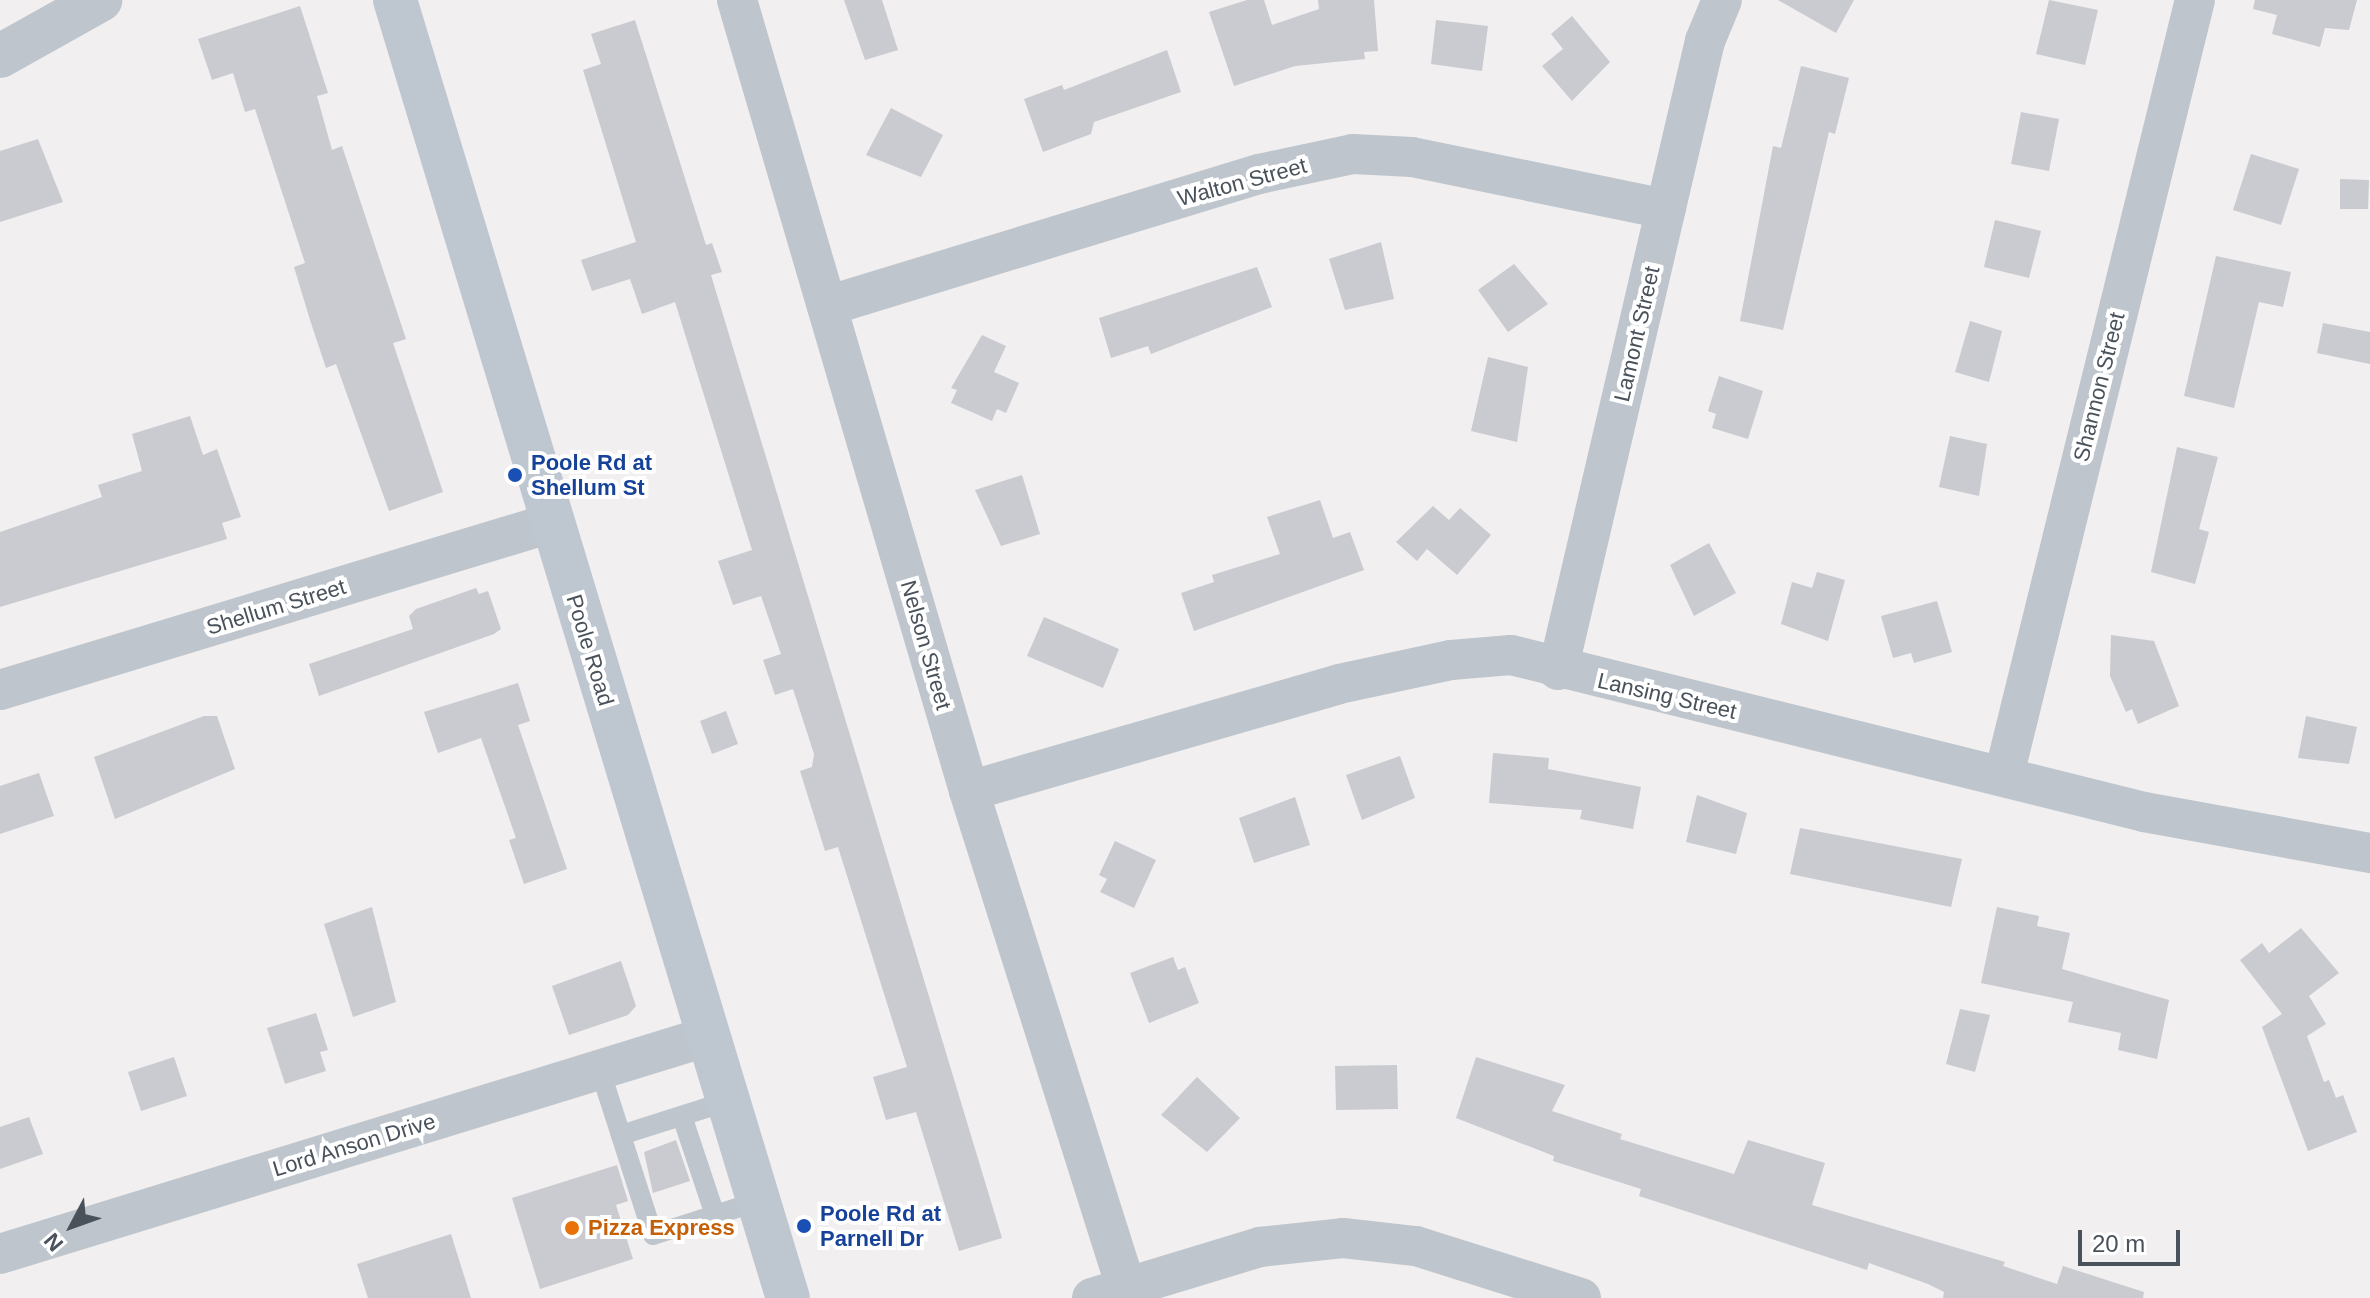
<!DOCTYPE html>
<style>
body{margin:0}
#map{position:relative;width:2370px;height:1298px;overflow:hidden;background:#f1efef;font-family:Helvetica,sans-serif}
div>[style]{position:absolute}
.building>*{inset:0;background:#c9cbd1}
.service>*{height:20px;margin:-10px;padding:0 10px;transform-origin:10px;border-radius:10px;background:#bec5cc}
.minor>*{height:40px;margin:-20px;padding:0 20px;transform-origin:20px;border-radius:20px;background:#bec5cc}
.tertiary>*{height:44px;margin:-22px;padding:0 22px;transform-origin:22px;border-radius:22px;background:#bec5cc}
.secondary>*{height:44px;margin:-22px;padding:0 22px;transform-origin:22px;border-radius:22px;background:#bec6d0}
.dots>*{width:22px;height:22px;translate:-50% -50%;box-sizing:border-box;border:4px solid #fff;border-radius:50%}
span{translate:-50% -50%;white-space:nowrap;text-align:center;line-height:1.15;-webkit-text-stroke:8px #fff;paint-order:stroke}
.street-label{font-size:22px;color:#49515a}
.transit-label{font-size:22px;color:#164399;font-weight:700}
.left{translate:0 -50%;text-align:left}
.food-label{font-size:22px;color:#c56008;font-weight:700}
.north{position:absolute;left:32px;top:1186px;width:80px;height:80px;-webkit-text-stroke:6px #fff;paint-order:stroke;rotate:229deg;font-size:22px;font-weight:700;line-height:32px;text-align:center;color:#49515a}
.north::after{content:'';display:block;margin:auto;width:28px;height:36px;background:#49515a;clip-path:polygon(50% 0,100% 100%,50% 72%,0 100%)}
.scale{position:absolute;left:2078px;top:1230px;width:102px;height:36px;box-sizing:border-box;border:4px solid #49515a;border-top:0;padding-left:10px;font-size:24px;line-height:28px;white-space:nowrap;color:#49515a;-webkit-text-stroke:6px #fff;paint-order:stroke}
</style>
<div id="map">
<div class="building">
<i style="clip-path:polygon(844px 0,882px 0,898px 50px,865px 60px)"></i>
<i style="clip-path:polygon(1247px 0,1264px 0,1272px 25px,1319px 9px,1318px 0,1374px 0,1378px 51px,1364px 52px,1365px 59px,1295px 66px,1234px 86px,1209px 12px)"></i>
<i style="clip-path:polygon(1778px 0,1854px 0,1836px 33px)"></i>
<i style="clip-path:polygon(2049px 0,2098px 10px,2085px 65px,2036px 54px)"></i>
<i style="clip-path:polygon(2255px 0,2357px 0,2349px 30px,2325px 28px,2320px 47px,2272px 34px,2277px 15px,2253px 9px)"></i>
<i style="clip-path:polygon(300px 6px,328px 93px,317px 96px,332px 150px,342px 146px,406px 339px,393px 343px,443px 492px,389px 511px,336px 364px,326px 368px,310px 320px,294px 267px,305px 263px,255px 109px,245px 112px,233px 73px,212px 80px,198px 39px)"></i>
<i style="clip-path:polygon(1572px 16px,1610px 62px,1572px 101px,1542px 66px,1563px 49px,1551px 34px)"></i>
<i style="clip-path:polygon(635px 20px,706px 245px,712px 243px,722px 272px,711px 275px,1002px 1238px,959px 1251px,916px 1112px,886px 1120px,873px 1077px,907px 1067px,838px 847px,825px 851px,800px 771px,812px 767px,814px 754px,793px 689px,775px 695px,763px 660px,781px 654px,761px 596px,733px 605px,718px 561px,752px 550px,675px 302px,642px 314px,630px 279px,592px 291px,581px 260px,636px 242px,583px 70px,601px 64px,591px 34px)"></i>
<i style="clip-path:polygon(1436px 20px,1488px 26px,1482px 71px,1431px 64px)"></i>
<i style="clip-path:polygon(1167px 50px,1181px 92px,1094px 122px,1091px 134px,1043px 152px,1024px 99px,1062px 85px,1064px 90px)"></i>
<i style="clip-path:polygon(1801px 66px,1849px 78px,1835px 134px,1829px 132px,1783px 330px,1740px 321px,1773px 146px,1781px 148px)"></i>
<i style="clip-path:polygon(891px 108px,943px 135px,921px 177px,866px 155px)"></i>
<i style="clip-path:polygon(2021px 112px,2059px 119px,2049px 171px,2011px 164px)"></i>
<i style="clip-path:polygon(38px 139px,63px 202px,0 222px,0 151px)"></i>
<i style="clip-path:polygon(2251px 154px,2299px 169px,2281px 225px,2233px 210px)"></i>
<i style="clip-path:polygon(2340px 179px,2369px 180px,2368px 209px,2340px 209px)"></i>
<i style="clip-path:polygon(1995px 220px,2041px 231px,2029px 278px,1984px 267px)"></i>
<i style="clip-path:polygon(1381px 242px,1394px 299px,1345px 310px,1329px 259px)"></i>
<i style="clip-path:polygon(2216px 256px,2291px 272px,2283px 307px,2259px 302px,2234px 408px,2184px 396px)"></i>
<i style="clip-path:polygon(1514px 264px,1548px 304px,1508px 332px,1478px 290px)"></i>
<i style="clip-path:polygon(1257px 267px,1272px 307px,1151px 354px,1148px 346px,1111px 358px,1099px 318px)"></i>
<i style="clip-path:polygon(1970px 321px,2002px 331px,1989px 382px,1955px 372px)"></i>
<i style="clip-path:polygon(2323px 323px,2370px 332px,2370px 364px,2317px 353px)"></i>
<i style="clip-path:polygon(982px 335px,1006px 346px,994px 372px,1019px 383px,1006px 413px,997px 409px,992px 421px,951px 403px,957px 390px,951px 388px)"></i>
<i style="clip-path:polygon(1488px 357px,1528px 367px,1517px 442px,1471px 431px)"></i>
<i style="clip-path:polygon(1719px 376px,1763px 391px,1748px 439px,1712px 428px,1716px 414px,1708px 411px)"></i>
<i style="clip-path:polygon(190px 416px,203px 455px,217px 449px,241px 517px,222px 523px,227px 539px,0 607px,0 532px,102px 497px,98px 485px,142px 471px,132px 434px)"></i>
<i style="clip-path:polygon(1950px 436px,1987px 444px,1979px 496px,1939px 487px)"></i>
<i style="clip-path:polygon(2177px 447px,2218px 457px,2199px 529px,2209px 532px,2195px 584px,2151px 572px)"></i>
<i style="clip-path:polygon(1022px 475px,1040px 534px,1001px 546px,975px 490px)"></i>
<i style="clip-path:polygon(1320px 500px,1333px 538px,1350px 532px,1364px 570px,1194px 631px,1181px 593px,1214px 582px,1212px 575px,1280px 554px,1267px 517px)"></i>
<i style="clip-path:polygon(1433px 506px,1449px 520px,1460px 508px,1491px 535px,1457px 575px,1427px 549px,1417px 561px,1396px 542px)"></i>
<i style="clip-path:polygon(1709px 543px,1736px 593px,1694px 616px,1670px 565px)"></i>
<i style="clip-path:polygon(1817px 572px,1845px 580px,1828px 641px,1781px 624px,1792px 582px,1812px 588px)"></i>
<i style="clip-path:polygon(476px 588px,479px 594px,488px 591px,501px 629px,494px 634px,319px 696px,309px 664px,413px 629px,409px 616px,416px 609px)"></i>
<i style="clip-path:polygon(1937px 601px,1952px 652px,1914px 663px,1911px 653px,1893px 658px,1881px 616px)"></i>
<i style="clip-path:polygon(1044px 617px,1119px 649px,1103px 688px,1027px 656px)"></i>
<i style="clip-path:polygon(2111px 635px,2154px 641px,2179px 706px,2138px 724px,2132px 709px,2126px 712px,2110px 676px)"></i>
<i style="clip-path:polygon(518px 683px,530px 721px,518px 725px,567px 869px,524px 884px,509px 840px,516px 838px,481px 738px,438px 753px,424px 712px)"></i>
<i style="clip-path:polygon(726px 711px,738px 744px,712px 754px,700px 721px)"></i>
<i style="clip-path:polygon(204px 716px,217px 716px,235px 769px,115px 819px,94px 757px)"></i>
<i style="clip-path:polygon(2306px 716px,2357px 727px,2349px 764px,2298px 758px)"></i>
<i style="clip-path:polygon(1493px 753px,1549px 758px,1548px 769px,1641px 787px,1633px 829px,1580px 819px,1582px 810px,1489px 803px)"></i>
<i style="clip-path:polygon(1400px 756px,1415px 798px,1362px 820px,1346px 775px)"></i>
<i style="clip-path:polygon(39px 773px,54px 816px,0 834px,0 786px)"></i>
<i style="clip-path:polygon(1697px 795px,1747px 813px,1736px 854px,1686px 842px)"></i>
<i style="clip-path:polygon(1295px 797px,1310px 845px,1254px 863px,1239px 818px)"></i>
<i style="clip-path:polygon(1800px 828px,1962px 859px,1951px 907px,1790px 874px)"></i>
<i style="clip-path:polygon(1115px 841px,1156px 860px,1134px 908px,1100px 892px,1107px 879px,1099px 875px)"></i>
<i style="clip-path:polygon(372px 907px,396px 1002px,353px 1017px,324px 924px)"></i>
<i style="clip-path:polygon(1997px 907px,2039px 916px,2037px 926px,2070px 933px,2062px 969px,2169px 1000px,2157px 1059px,2118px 1050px,2121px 1033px,2068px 1022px,2073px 1002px,1981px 983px)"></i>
<i style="clip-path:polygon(2301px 928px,2339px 973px,2309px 996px,2326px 1024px,2307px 1036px,2324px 1082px,2329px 1080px,2336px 1098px,2343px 1095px,2357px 1132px,2308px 1151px,2262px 1027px,2282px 1014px,2240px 960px,2262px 943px,2269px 953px)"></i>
<i style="clip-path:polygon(1173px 957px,1178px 970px,1185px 967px,1199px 1003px,1149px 1023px,1130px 973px)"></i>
<i style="clip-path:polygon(621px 961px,636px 1006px,628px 1015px,569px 1035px,552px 986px)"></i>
<i style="clip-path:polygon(1960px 1009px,1990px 1015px,1975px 1072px,1946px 1064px)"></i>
<i style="clip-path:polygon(316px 1013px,328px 1050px,320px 1052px,326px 1071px,285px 1084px,267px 1028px)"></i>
<i style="clip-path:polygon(174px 1057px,187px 1096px,141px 1111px,128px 1072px)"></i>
<i style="clip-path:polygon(1476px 1057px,1565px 1085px,1552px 1111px,1622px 1134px,1620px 1139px,1734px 1174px,1748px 1140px,1825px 1163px,1812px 1205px,2005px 1262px,2003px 1266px,2057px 1284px,2063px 1266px,2144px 1292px,2143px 1298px,1943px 1298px,1944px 1292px,1928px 1284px,1869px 1263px,1867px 1270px,1639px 1196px,1641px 1189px,1553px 1161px,1554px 1156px,1456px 1118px)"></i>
<i style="clip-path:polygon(1397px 1065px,1398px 1109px,1336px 1110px,1335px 1066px)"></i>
<i style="clip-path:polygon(1197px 1077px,1240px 1118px,1207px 1152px,1161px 1115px)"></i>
<i style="clip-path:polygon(29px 1117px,43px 1154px,0 1169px,0 1127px)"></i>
<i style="clip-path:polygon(676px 1140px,690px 1181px,653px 1193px,644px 1152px)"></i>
<i style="clip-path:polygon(617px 1165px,628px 1201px,616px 1205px,633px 1259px,540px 1289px,512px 1198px)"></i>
<i style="clip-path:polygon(451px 1234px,471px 1298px,368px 1298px,357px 1264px)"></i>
</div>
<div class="service">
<i style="left:600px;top:1070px;width:173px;rotate:72.2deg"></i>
<i style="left:653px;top:1235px;width:111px;rotate:-17.8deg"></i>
<i style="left:682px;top:1116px;width:104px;rotate:71.6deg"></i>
<i style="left:621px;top:1135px;width:112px;rotate:-17.6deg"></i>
</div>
<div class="minor">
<i style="left:737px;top:0;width:824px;rotate:73.65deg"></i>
<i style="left:969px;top:791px;width:520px;rotate:72.44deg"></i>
<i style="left:827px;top:306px;width:452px;rotate:-17deg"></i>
<i style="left:1259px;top:174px;width:96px;rotate:-12deg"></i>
<i style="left:1353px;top:154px;width:59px;rotate:2.9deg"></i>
<i style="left:1412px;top:157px;width:259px;rotate:11.6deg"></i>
<i style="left:1558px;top:670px;width:646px;rotate:-76.85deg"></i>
<i style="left:1705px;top:41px;width:44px;rotate:-67.5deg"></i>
<i style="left:0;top:690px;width:576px;rotate:-16.86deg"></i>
<i style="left:2004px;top:775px;width:798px;rotate:-76.16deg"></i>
<i style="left:969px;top:791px;width:385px;rotate:-16.1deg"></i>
<i style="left:1339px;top:684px;width:115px;rotate:-12.1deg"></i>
<i style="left:1451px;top:660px;width:60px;rotate:-4.8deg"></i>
<i style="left:1511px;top:655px;width:652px;rotate:13.93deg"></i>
<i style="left:2144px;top:812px;width:230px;rotate:10.3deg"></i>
<i style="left:0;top:1254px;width:742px;rotate:-17.09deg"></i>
<i style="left:1092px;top:1298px;width:176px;rotate:-16.9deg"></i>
<i style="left:1260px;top:1247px;width:83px;rotate:-6.2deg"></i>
<i style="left:1343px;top:1238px;width:73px;rotate:6.3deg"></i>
<i style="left:1416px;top:1246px;width:173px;rotate:17.5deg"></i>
</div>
<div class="tertiary">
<i style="left:0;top:56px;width:115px;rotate:-29.2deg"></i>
</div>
<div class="secondary">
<i style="left:395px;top:0;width:1356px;rotate:73.16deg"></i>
</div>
<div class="dots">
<i style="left:515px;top:475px;background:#1a4fb4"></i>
<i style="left:804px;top:1226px;background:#1a4fb4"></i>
<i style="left:572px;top:1228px;background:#e8710a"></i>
</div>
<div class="street-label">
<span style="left:1242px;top:182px;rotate:-15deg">Walton Street</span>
<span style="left:1637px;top:334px;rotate:-77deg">Lamont Street</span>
<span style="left:2099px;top:387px;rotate:-76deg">Shannon Street</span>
<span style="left:276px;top:607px;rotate:-17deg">Shellum Street</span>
<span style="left:926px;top:645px;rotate:74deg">Nelson Street</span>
<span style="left:590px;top:650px;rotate:73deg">Poole Road</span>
<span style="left:1667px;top:696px;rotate:13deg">Lansing Street</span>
<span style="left:354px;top:1145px;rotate:-17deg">Lord Anson Drive</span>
</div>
<div class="transit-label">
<span class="left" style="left:531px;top:475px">Poole Rd at<br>Shellum St</span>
<span class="left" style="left:820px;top:1226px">Poole Rd at<br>Parnell Dr</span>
</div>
<div class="food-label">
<span class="left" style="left:588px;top:1228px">Pizza Express</span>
</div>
<div class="north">N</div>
<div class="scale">20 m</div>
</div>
